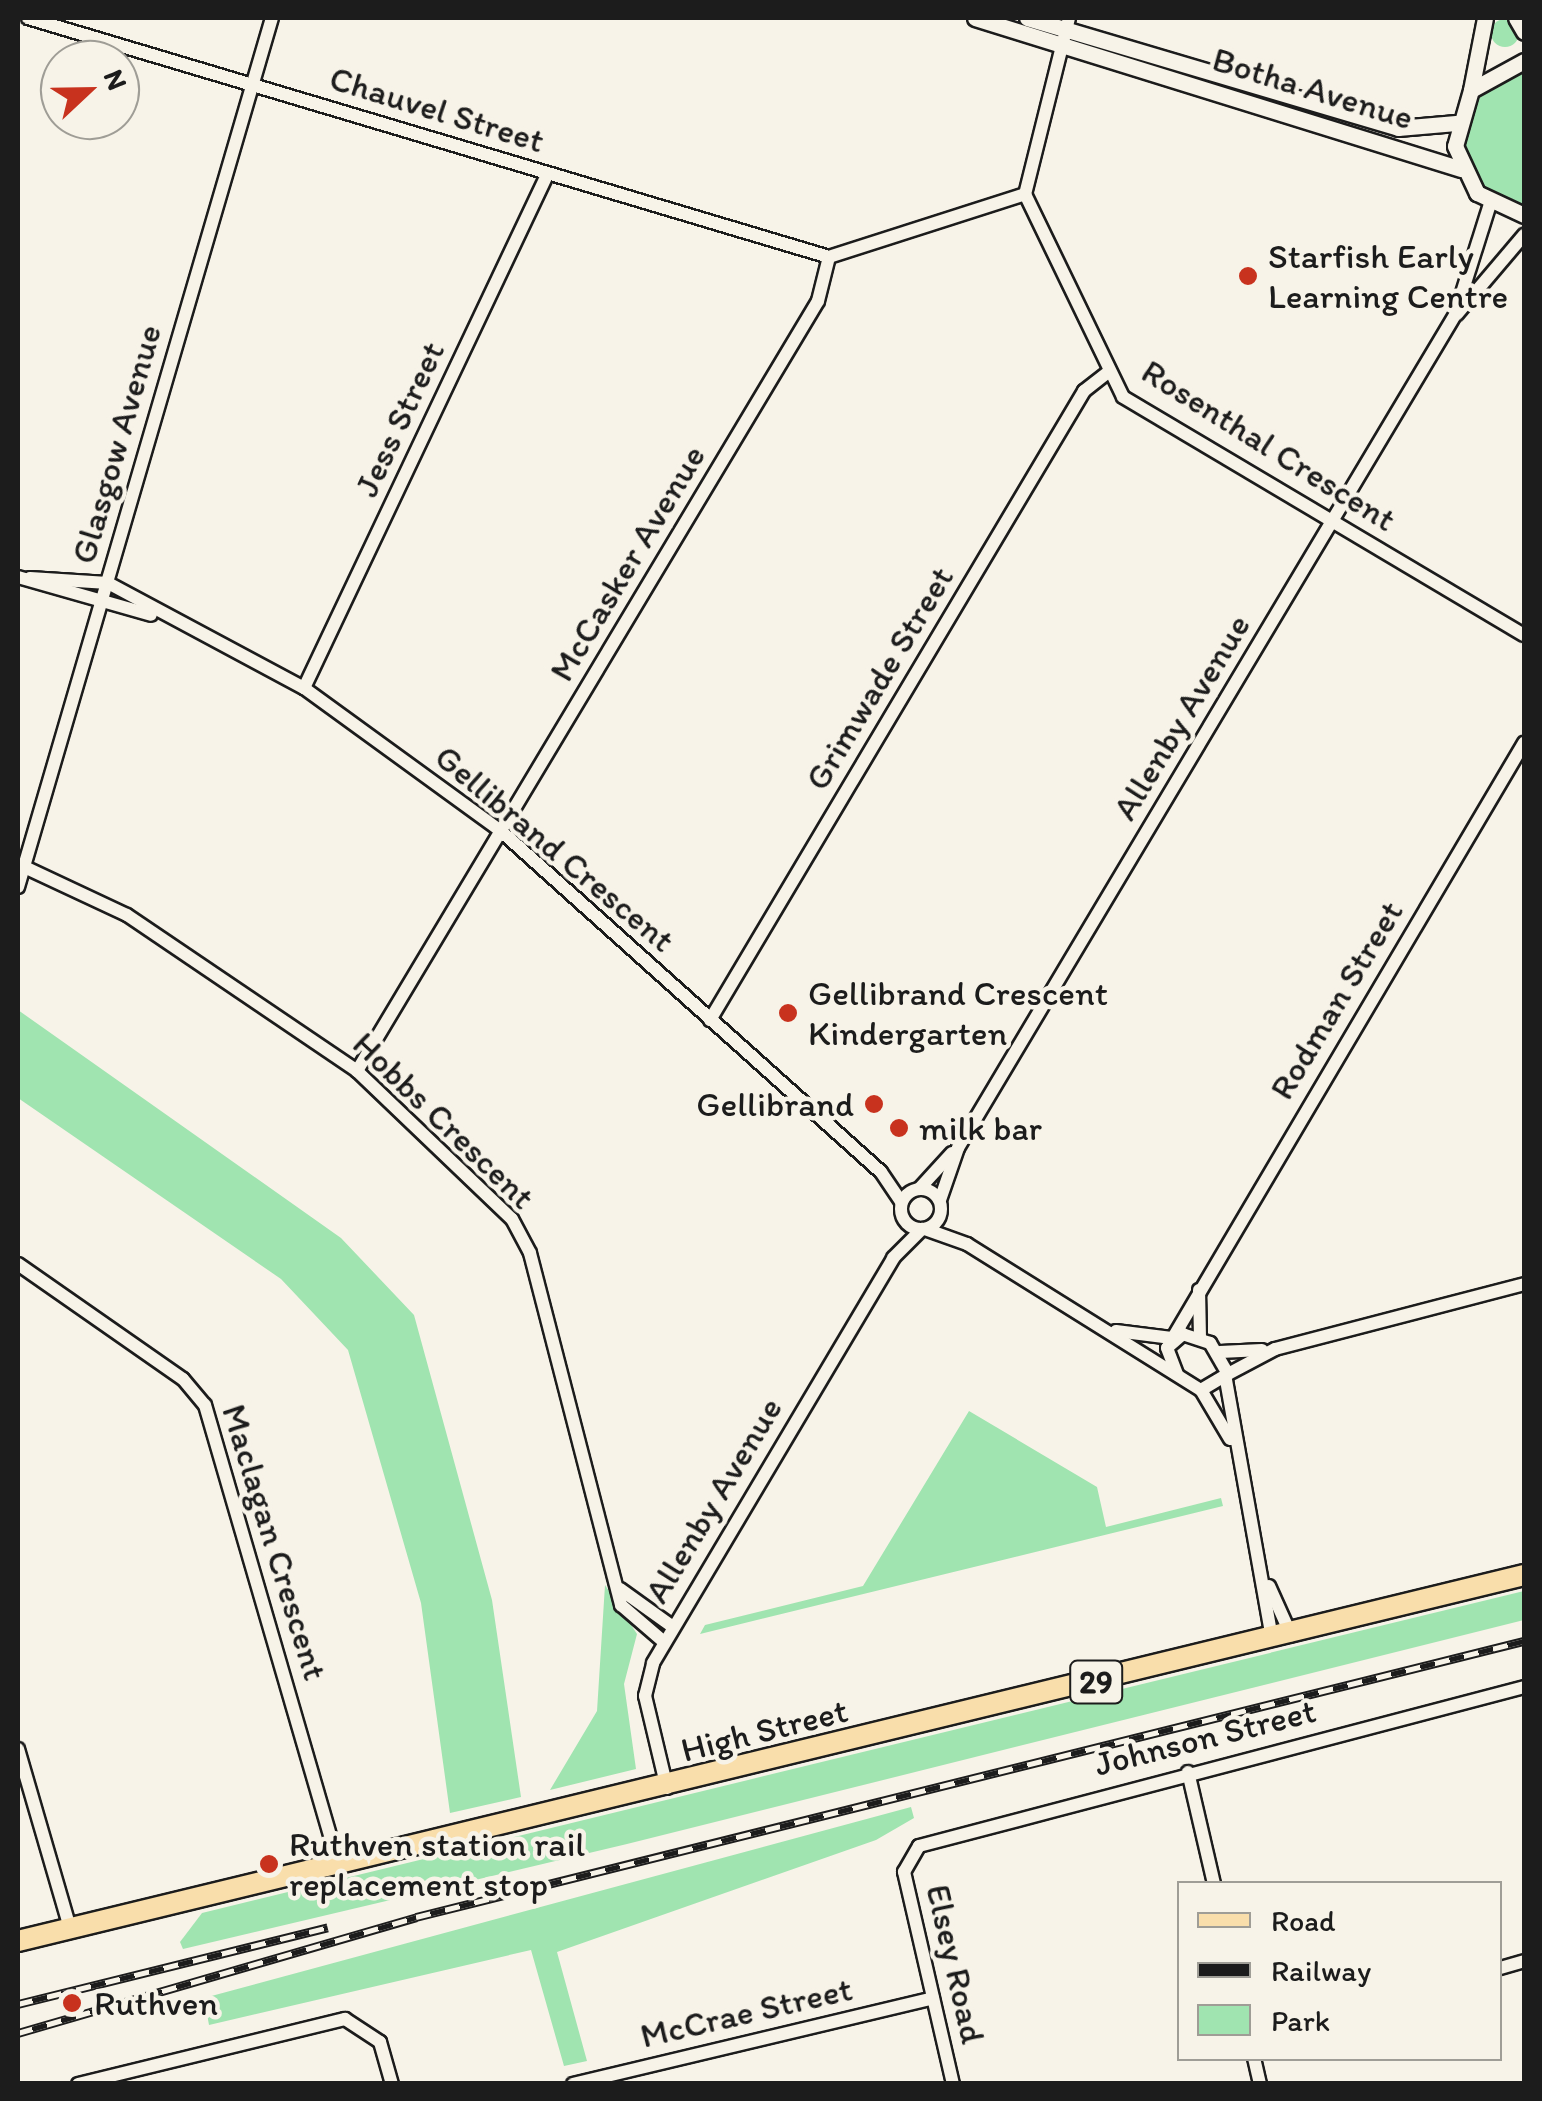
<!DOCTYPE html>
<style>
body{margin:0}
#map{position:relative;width:1542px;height:2101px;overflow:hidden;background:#f7f3e8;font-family:Itim,sans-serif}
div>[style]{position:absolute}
.green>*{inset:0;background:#a0e4b0}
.round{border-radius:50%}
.roads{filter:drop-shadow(2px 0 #1c1c1c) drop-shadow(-2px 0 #1c1c1c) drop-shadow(0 2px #1c1c1c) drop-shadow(0 -2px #1c1c1c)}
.minor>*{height:12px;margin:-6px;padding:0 6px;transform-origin:6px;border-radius:6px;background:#f7f3e8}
.minor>.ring{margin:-6px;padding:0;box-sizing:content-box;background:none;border:12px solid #f7f3e8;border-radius:50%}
.tertiary>*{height:15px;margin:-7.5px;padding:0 7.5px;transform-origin:7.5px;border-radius:7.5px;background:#f7f3e8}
.primary>*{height:20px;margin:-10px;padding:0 10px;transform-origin:10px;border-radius:10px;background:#f9deab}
.rail>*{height:9px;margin-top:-4.5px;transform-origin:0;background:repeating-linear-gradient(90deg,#f7f3e8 0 15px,#1c1c1c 0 30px);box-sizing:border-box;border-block:2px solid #1c1c1c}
.dots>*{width:28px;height:28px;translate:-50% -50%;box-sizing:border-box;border:5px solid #f7f3e8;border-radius:50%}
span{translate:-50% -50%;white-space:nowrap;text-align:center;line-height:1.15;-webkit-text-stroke:9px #f7f3e8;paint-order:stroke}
.shield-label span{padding:2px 8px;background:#f7f3e8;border:2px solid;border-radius:8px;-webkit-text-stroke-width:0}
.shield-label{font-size:32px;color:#1c1c1c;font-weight:700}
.street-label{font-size:35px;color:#1c1c1c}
.poi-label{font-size:35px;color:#1c1c1c}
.left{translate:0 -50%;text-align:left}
.right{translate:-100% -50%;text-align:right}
.frame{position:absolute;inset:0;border:20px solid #1c1c1c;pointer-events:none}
.legend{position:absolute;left:1177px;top:1881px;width:325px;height:180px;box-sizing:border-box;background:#f7f3e8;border:2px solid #9f9d96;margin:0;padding:12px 18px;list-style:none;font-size:30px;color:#1c1c1c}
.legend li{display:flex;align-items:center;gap:20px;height:50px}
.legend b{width:50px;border:2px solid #9f9d96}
.north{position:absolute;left:40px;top:40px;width:100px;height:100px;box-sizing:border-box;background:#f7f3e8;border:2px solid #9f9d96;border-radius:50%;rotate:68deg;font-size:28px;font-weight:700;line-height:40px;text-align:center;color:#1c1c1c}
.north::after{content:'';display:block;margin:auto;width:35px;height:45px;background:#c8321e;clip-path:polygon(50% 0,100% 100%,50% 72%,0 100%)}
</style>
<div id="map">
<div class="green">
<i class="round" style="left:1491px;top:19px;width:28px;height:28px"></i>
<i style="clip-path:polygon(1524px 66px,1524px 209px,1488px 195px,1462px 157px,1465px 111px,1477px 91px)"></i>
<i style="clip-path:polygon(18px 1010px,341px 1238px,414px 1315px,492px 1600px,521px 1797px,450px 1813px,421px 1603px,348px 1350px,281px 1279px,18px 1098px)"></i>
<i style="clip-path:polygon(969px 1411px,1097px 1487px,1106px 1527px,1221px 1498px,1223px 1506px,700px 1634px,705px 1625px,863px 1586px)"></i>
<i style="clip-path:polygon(605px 1585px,637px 1634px,624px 1684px,636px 1769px,550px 1790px,597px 1711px)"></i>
<i style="clip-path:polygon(1524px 1591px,1524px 1620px,627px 1844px,183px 1949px,180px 1942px,202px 1913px)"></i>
<i style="clip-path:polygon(911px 1807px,914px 1818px,876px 1840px,557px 1952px,587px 2061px,564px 2066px,531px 1950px,209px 2025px,204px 1998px)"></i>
</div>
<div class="roads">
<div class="minor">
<i style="left:28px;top:18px;width:836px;rotate:16.61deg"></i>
<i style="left:829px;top:257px;width:206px;rotate:-17.8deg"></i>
<i style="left:1069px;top:18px;width:181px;rotate:104deg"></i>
<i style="left:1025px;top:194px;width:225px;rotate:64.2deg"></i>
<i style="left:1123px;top:397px;width:466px;rotate:30.7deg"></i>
<i style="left:1457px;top:314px;width:104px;rotate:-49.7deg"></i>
<i style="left:18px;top:577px;width:138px;rotate:15.9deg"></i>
<i style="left:30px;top:578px;width:78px;rotate:3.7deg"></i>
<i style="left:108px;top:583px;width:222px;rotate:28.2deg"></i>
<i style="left:304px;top:688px;width:245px;rotate:36deg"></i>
<i style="left:502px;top:832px;width:509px;rotate:41.9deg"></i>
<i style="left:881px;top:1172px;width:37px;rotate:56deg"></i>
<i style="left:304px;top:688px;width:568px;rotate:-64.65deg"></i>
<i style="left:18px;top:864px;width:120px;rotate:25.1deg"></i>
<i style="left:127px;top:915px;width:278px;rotate:34.1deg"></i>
<i style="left:357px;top:1071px;width:214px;rotate:43.7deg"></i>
<i style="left:512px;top:1219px;width:38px;rotate:62deg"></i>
<i style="left:530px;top:1253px;width:364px;rotate:75.5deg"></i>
<i style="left:621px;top:1605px;width:57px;rotate:40.7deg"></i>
<i style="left:18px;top:887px;width:905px;rotate:-73.71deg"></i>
<i style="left:710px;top:1020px;width:732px;rotate:-59.26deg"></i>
<i style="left:1084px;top:391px;width:29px;rotate:-38deg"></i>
<i style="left:357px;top:1071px;width:897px;rotate:-59.09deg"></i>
<i style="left:818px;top:301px;width:45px;rotate:-76deg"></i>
<i class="ring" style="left:901px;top:1189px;width:28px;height:28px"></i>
<i style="left:919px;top:1189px;width:49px;rotate:-47.5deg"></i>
<i style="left:940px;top:1200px;width:55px;rotate:-70.9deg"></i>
<i style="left:958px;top:1148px;width:970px;rotate:-59.18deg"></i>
<i style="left:1455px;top:315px;width:116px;rotate:-72.5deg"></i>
<i style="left:925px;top:1229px;width:45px;rotate:19.7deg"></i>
<i style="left:967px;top:1244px;width:276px;rotate:32deg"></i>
<i style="left:1201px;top:1390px;width:31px;rotate:-31deg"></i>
<i style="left:1228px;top:1374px;width:36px;rotate:-120deg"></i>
<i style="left:1210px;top:1343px;width:28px;rotate:-162deg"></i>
<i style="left:1183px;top:1334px;width:21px;rotate:139deg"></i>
<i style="left:1167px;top:1348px;width:28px;rotate:69deg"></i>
<i style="left:18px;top:1264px;width:201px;rotate:34.9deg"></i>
<i style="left:183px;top:1379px;width:34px;rotate:50deg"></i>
<i style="left:205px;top:1405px;width:479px;rotate:73.8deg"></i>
<i style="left:1199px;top:1290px;width:47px;rotate:88.8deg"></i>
<i style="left:1116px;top:1331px;width:56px;rotate:7.1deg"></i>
<i style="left:1174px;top:1336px;width:689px;rotate:-59.45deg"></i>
<i style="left:1220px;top:1352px;width:42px;rotate:-2.7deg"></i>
<i style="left:1228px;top:1374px;width:53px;rotate:-28deg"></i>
<i style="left:1275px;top:1349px;width:257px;rotate:-14.6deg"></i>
<i style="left:1226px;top:1380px;width:263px;rotate:79.9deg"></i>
<i style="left:1201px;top:1390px;width:57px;rotate:59.4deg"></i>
<i style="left:1269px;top:1586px;width:54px;rotate:65.8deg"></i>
<i style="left:620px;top:1589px;width:65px;rotate:35.6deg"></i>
<i style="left:18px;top:1749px;width:186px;rotate:73.8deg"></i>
<i style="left:1188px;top:1772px;width:115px;rotate:76.9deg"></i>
<i style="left:667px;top:1788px;width:95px;rotate:-103.4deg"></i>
<i style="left:645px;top:1696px;width:34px;rotate:-76deg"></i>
<i style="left:653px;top:1663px;width:471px;rotate:-59.3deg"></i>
<i style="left:893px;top:1258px;width:41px;rotate:-45deg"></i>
<i style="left:1500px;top:1968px;width:25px;rotate:-16deg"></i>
<i style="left:1254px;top:2058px;width:27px;rotate:77deg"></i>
<i style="left:78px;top:2084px;width:275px;rotate:-13.7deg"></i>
<i style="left:345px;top:2019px;width:42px;rotate:33.3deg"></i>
<i style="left:380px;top:2042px;width:44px;rotate:74.1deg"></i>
<i style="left:573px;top:2084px;width:370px;rotate:-13.4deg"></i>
<i style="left:953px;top:2084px;width:218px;rotate:-103deg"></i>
<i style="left:904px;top:1872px;width:30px;rotate:-60deg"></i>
<i style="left:919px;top:1846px;width:626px;rotate:-14.72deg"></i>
</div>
<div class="tertiary">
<i style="left:975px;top:18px;width:509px;rotate:17.26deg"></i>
<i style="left:1027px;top:18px;width:387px;rotate:16.5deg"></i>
<i style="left:1398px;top:128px;width:58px;rotate:-4.9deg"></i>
<i style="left:1516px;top:18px;width:16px;rotate:60deg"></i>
<i style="left:1524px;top:61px;width:60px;rotate:151.3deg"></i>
<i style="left:1471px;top:90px;width:58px;rotate:105.9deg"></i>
<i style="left:1455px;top:146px;width:52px;rotate:64.9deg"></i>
<i style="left:1477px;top:193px;width:52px;rotate:25.1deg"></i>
<i style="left:1471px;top:90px;width:73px;rotate:-79deg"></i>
</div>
<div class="primary">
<i style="left:18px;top:1941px;width:1550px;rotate:-13.66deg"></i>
</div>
</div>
<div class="rail">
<i style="left:18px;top:2004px;width:319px;rotate:-13.9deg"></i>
<i style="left:18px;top:2033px;width:415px;rotate:-16.2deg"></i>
<i style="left:416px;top:1917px;width:1142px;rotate:-13.99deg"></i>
</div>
<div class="dots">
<i style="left:1248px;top:276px;background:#c8321e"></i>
<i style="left:788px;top:1013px;background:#c8321e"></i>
<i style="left:874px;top:1104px;background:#c8321e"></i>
<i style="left:899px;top:1128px;background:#c8321e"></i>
<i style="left:269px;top:1864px;background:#c8321e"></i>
<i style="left:72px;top:2003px;background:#c8321e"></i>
</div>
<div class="shield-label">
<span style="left:1096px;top:1682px">29</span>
</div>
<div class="street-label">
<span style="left:1313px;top:88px;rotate:17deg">Botha Avenue</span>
<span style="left:437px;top:109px;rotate:17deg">Chauvel Street</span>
<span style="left:399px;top:419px;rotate:-65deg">Jess Street</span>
<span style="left:116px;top:444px;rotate:-74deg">Glasgow Avenue</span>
<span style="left:1269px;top:445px;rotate:32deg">Rosenthal Crescent</span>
<span style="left:627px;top:563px;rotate:-59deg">McCasker Avenue</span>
<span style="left:879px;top:678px;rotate:-59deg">Grimwade Street</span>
<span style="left:1181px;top:717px;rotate:-59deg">Allenby Avenue</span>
<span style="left:555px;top:848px;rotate:40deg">Gellibrand Crescent</span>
<span style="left:1336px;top:1000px;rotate:-59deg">Rodman Street</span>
<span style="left:444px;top:1120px;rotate:44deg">Hobbs Crescent</span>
<span style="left:713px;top:1500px;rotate:-59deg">Allenby Avenue</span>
<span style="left:275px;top:1542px;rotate:73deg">Maclagan Crescent</span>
<span style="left:764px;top:1730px;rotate:-14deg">High Street</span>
<span style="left:1205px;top:1737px;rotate:-14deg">Johnson Street</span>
<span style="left:956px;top:1964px;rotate:77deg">Elsey Road</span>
<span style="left:746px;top:2012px;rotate:-13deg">McCrae Street</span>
</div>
<div class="poi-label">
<span class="left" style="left:1268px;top:276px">Starfish Early<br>Learning Centre</span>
<span class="left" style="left:808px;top:1013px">Gellibrand Crescent<br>Kindergarten</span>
<span class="right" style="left:854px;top:1104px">Gellibrand</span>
<span class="left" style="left:919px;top:1128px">milk bar</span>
<span class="left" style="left:289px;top:1864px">Ruthven station rail<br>replacement stop</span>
<span class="left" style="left:94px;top:2003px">Ruthven</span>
</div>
<div class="frame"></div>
<ul class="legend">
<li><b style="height:12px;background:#f9deab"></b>Road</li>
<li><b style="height:12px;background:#1c1c1c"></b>Railway</li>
<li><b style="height:28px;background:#a0e4b0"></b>Park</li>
</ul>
<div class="north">N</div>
</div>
